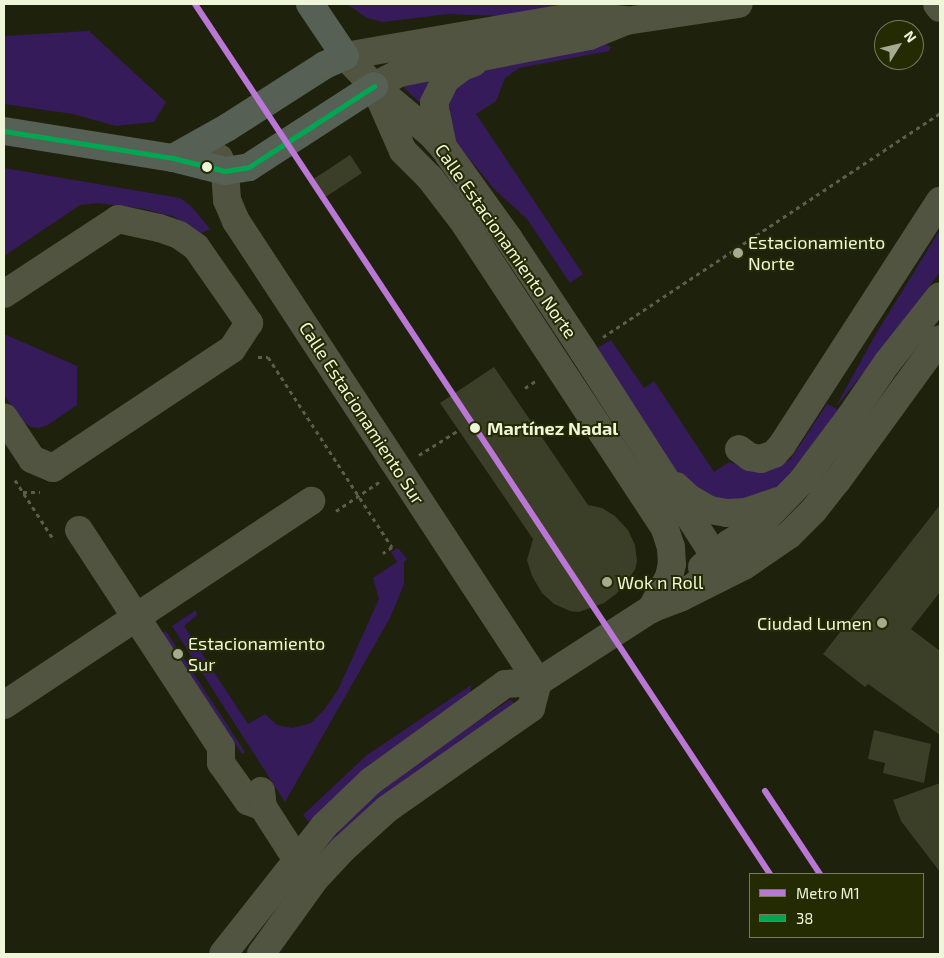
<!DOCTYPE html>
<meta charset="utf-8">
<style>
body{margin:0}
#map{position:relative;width:944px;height:958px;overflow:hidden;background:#1e210b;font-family:"Exo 2",sans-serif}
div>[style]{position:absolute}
.green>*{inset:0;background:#361b5b}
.building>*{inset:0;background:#3c3f27}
.path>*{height:3px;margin-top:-1.5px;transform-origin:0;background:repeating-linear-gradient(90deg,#5b5d4d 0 4px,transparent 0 8px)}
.minor>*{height:28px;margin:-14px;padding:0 14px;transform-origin:14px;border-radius:14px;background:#505440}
.major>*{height:28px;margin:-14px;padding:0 14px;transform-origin:14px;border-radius:14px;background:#576054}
.bus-1>*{height:5px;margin:-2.5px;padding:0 2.5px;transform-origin:2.5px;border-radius:2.5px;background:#00a651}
.metro-1>*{height:6px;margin:-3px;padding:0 3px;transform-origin:3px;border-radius:3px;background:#ba77d6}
.dots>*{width:14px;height:14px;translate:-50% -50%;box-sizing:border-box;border:2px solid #242a02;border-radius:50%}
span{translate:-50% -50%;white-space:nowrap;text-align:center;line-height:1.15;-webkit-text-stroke:4px #242a02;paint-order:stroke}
.street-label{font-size:18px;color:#eef5d9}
.poi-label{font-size:18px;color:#eef5d9}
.left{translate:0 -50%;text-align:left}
.right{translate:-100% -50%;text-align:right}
.stop-label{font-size:18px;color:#eef5d9;font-weight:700}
.frame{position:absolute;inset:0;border:5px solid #eef5d9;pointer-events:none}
.legend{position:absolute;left:749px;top:873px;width:175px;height:65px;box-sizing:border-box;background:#242a02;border:1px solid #757b58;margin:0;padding:6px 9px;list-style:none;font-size:15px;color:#eef5d9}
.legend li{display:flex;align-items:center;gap:10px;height:25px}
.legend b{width:25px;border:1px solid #757b58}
.north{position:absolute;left:874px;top:20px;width:50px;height:50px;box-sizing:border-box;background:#242a02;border:1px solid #757b58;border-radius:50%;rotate:54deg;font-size:14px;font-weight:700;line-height:20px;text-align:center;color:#eef5d9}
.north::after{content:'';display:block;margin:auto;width:18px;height:22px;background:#a5ab91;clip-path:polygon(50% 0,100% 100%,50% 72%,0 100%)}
</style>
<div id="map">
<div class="green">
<i style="clip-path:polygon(347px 4px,616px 4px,500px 16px,448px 14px,383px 22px,367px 18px)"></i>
<i style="clip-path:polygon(89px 31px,166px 102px,154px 122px,116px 126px,73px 114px,4px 104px,4px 36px)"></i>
<i style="clip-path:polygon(605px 44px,611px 47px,609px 51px,519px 68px,505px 78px,496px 101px,476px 114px,583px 274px,570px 283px,527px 219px,494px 189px,454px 140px,448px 114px,451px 109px,444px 103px,465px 72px)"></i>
<i style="clip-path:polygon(434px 74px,423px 102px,420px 103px,400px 84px)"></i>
<i style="clip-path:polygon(4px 168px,180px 198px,191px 206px,210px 229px,198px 235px,175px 217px,144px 209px,98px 203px,80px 205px,4px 256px)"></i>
<i style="clip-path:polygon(940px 230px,940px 272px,889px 341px,835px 408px,839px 411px,778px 488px,735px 504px,686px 488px,594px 350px,611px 340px,644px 388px,654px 381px,714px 472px,729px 462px,747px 469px,774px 468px,790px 460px,827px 404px,835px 408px,877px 332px)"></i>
<i style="clip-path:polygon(4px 334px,77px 366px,77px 405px,48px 425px,39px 428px,31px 427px,21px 420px,4px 395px)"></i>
<i style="clip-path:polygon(398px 548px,407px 559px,404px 562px,404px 584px,390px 618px,285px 802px,172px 626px,196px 610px,197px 615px,184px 626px,248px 724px,265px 714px,277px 725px,293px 728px,311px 723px,324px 710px,338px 690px,379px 599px,373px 578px,397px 562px,391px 552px)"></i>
<i style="clip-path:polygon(166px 631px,245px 752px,242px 754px,162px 633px)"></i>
<i style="clip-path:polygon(471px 685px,470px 697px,324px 807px,309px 822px,303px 815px,367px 755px)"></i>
<i style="clip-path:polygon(510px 700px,513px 701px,513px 705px,509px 709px,403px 781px,384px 795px,324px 851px,321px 850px,370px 797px,422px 758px)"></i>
</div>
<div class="building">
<i style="clip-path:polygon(350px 155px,362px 173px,321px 200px,309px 182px)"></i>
<i style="clip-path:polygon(494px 367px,588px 505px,602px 508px,615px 516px,628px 530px,635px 545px,637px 561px,635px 570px,616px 594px,604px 603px,579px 612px,570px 611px,554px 604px,542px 593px,532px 576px,527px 560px,533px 539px,440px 403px)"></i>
<i style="clip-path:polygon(940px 505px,940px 592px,911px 629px,940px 651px,940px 735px,868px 684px,865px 687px,823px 654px)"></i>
<i style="clip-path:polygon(874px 730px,931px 744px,924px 783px,883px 773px,885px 763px,868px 759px)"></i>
<i style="clip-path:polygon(940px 783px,940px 872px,901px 821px,893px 800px)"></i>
</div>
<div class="path">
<i style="left:603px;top:337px;width:405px;rotate:-33.6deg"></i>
<i style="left:258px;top:357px;width:10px"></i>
<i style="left:268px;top:357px;width:227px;rotate:56.9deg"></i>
<i style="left:392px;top:547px;width:11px;rotate:146deg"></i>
<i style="left:525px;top:388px;width:14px;rotate:-34deg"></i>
<i style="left:419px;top:455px;width:47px;rotate:-32deg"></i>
<i style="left:15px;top:480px;width:72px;rotate:57deg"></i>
<i style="left:23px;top:492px;width:17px"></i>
<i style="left:336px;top:511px;width:52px;rotate:-34deg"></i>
</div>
<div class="minor">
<i style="left:937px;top:4px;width:5px;rotate:53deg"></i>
<i style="left:345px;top:56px;width:42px;rotate:46deg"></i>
<i style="left:374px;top:86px;width:73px;rotate:40deg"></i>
<i style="left:430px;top:133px;width:19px;rotate:47deg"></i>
<i style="left:443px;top:147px;width:113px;rotate:54.3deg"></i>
<i style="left:509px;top:239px;width:134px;rotate:56.5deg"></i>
<i style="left:583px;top:351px;width:245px;rotate:57.3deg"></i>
<i style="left:715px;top:557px;width:18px;rotate:109deg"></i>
<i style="left:709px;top:574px;width:22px;rotate:141deg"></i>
<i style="left:345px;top:56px;width:241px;rotate:-9.8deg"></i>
<i style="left:582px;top:15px;width:43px;rotate:6.6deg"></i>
<i style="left:374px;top:86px;width:28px;rotate:-27deg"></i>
<i style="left:399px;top:73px;width:194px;rotate:-11deg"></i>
<i style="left:589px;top:36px;width:40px;rotate:-22deg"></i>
<i style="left:626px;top:21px;width:114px;rotate:-8.6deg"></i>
<i style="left:377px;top:92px;width:64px;rotate:66.2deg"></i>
<i style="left:403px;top:151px;width:38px;rotate:45deg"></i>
<i style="left:430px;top:178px;width:58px;rotate:52.7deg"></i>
<i style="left:465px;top:224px;width:365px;rotate:56.7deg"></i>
<i style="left:665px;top:529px;width:19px;rotate:72deg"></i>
<i style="left:671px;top:547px;width:17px;rotate:87deg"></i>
<i style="left:672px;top:564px;width:13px;rotate:103deg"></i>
<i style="left:669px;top:577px;width:37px;rotate:119deg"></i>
<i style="left:198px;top:145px;width:25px;rotate:32deg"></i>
<i style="left:219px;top:158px;width:14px;rotate:65deg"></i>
<i style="left:225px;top:171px;width:29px;rotate:86deg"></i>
<i style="left:227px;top:200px;width:23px;rotate:67deg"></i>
<i style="left:236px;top:221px;width:551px;rotate:56.77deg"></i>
<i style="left:443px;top:147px;width:45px;rotate:-101.6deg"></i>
<i style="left:434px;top:103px;width:25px;rotate:-64deg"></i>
<i style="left:445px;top:80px;width:21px;rotate:-37deg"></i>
<i style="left:462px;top:67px;width:12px;rotate:-20deg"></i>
<i style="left:4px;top:294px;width:136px;rotate:-33.3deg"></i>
<i style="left:118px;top:219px;width:42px;rotate:12.4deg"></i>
<i style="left:159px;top:228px;width:21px;rotate:19deg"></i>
<i style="left:179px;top:235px;width:21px;rotate:35deg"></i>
<i style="left:196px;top:247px;width:93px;rotate:55.1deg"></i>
<i style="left:249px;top:323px;width:31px;rotate:123deg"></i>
<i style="left:232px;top:349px;width:215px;rotate:146.4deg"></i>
<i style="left:53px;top:468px;width:23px;rotate:-157deg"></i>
<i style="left:32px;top:459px;width:50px;rotate:-123.7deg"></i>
<i style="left:739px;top:449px;width:14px;rotate:36deg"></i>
<i style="left:750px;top:457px;width:11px;rotate:10deg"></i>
<i style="left:761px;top:459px;width:14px;rotate:-21deg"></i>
<i style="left:774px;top:454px;width:12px;rotate:-48deg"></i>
<i style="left:782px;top:445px;width:291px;rotate:-57.1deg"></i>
<i style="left:676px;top:486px;width:18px;rotate:43deg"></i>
<i style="left:689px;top:498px;width:24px;rotate:30deg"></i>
<i style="left:710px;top:510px;width:17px;rotate:10deg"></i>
<i style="left:727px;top:513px;width:19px;rotate:-3deg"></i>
<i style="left:746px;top:512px;width:34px;rotate:-19deg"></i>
<i style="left:79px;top:530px;width:259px;rotate:56.8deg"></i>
<i style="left:221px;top:747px;width:16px;rotate:90deg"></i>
<i style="left:221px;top:763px;width:47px;rotate:54.6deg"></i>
<i style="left:248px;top:801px;width:16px;rotate:22deg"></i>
<i style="left:702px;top:567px;width:35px;rotate:-41deg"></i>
<i style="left:728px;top:544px;width:39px;rotate:-32deg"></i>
<i style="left:761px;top:523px;width:59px;rotate:-45.7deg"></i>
<i style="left:802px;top:481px;width:80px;rotate:-53.1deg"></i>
<i style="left:850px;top:417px;width:65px;rotate:-55.6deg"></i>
<i style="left:887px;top:363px;width:85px;rotate:-51.7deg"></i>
<i style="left:4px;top:705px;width:369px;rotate:-33.6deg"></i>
<i style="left:261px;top:791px;width:16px;rotate:83deg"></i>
<i style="left:263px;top:807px;width:50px;rotate:57.3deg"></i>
<i style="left:290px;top:849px;width:30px;rotate:50deg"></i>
<i style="left:223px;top:954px;width:163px;rotate:-51.7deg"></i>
<i style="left:324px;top:826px;width:65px;rotate:-43.8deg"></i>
<i style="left:371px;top:781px;width:165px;rotate:-35.9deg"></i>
<i style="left:505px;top:684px;width:33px;rotate:-3deg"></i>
<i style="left:261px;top:954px;width:92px;rotate:-54.2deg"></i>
<i style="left:315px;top:879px;width:41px;rotate:-47deg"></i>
<i style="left:343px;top:849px;width:59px;rotate:-42.3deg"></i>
<i style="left:387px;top:809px;width:176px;rotate:-35deg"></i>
<i style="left:531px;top:708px;width:27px;rotate:-75deg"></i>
<i style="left:538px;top:682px;width:135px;rotate:-32.9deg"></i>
<i style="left:651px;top:609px;width:33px;rotate:-21deg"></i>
<i style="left:682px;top:597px;width:69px;rotate:-26.6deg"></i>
<i style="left:744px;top:566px;width:55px;rotate:-34.6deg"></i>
<i style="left:789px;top:535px;width:35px;rotate:-45deg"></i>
<i style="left:814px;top:510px;width:37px;rotate:-52deg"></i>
<i style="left:837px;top:481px;width:175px;rotate:-54deg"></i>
</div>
<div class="major">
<i style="left:4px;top:131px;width:171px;rotate:9.1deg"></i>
<i style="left:173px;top:158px;width:54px;rotate:14deg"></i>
<i style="left:225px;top:171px;width:24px;rotate:-9deg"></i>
<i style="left:249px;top:167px;width:149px;rotate:-32.9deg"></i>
<i style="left:173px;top:158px;width:63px;rotate:-29.4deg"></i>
<i style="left:228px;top:127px;width:115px;rotate:-32.6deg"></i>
<i style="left:325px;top:65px;width:22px;rotate:-24deg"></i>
<i style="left:345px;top:56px;width:63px;rotate:-123.9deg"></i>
</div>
<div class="bus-1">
<i style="left:4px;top:131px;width:171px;rotate:9.1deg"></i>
<i style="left:173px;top:158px;width:54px;rotate:14deg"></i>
<i style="left:225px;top:171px;width:24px;rotate:-9deg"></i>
<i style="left:249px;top:167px;width:149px;rotate:-32.9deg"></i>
</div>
<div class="metro-1">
<i style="left:195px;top:4px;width:1043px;rotate:56.54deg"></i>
<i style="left:765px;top:791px;width:100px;rotate:56.5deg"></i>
</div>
<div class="dots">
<i style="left:207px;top:167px;background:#eef5d9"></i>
<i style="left:738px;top:253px;background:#a5ab91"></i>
<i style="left:475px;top:428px;background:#eef5d9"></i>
<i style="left:607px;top:582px;background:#a5ab91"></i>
<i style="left:882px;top:623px;background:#a5ab91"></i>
<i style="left:178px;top:654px;background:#a5ab91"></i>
</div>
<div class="street-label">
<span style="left:506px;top:241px;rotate:55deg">Calle Estacionamiento Norte</span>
<span style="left:362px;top:413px;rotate:57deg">Calle Estacionamiento Sur</span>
</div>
<div class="poi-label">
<span class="left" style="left:748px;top:253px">Estacionamiento<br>Norte</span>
<span class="left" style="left:617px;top:582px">Wok n Roll</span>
<span class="right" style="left:872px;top:623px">Ciudad Lumen</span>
<span class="left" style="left:188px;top:654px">Estacionamiento<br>Sur</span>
</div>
<div class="stop-label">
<span class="left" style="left:487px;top:428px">Martínez Nadal</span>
</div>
<div class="frame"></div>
<ul class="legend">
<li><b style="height:6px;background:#ba77d6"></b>Metro M1</li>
<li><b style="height:6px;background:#00a651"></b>38</li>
</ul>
<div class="north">N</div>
</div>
